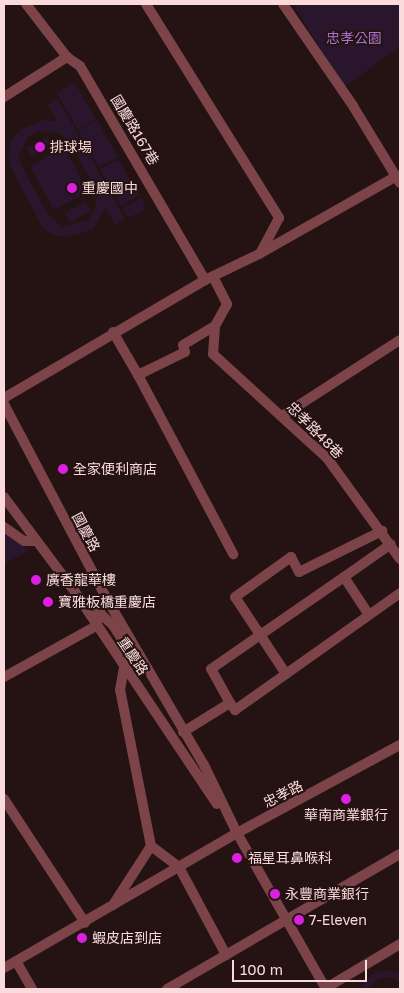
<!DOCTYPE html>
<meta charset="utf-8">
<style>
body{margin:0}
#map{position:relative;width:404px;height:993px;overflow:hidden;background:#241312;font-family:"Golos Text","Noto Sans TC",sans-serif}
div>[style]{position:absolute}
.green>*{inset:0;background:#29162d}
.minor>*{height:10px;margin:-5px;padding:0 5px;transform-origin:5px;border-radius:5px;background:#7c4448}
.dots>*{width:14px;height:14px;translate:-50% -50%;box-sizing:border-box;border:2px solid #241312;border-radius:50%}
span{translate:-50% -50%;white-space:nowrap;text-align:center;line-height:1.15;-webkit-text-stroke:4px #241312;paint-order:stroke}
.park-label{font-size:14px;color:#ac70d0}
.street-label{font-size:14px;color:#fadada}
.poi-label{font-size:14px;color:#fadada}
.left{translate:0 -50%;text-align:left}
.frame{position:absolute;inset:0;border:5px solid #fadada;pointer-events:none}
.scale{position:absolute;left:232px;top:960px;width:135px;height:22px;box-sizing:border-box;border:2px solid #fadada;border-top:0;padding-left:6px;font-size:15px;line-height:18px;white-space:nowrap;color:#fadada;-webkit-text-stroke:4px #241312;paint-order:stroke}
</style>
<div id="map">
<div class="green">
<i style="clip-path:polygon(293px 4px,400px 4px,400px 47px,344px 87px)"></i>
<i style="clip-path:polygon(75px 83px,96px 119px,78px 130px,57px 93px)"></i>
<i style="clip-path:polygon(evenodd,58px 99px,125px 219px,115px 225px,106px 208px,93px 229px,67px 237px,53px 235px,42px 226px,10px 166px,8px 154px,12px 140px,21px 129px,44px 120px,57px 121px,48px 105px,58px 99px,41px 131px,60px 134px,69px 140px,96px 190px,95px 209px,88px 220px,63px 227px,48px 215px,20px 163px,19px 154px,29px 136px,41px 131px)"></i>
<i style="clip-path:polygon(97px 120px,118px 157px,99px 167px,78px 131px)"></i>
<i style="clip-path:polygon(48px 137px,53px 146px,32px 158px,27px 148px)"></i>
<i style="clip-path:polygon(64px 147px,88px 192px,54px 210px,30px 166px)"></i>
<i style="clip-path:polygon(118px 159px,139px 195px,121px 206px,100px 169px)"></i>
<i style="clip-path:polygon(141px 198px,146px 208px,129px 218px,123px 208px)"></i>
<i style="clip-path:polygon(86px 202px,91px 211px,70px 223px,65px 213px)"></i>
<i style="clip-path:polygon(4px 532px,30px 550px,4px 564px)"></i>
<i style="clip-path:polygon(389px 970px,400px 973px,400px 983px,394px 978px,385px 977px,376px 980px,368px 989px,359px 989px,372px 974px)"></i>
</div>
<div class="minor">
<i style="left:26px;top:4px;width:67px;rotate:52.3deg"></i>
<i style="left:67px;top:57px;width:16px;rotate:35deg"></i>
<i style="left:80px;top:66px;width:248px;rotate:59.7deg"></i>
<i style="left:146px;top:4px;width:252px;rotate:58.1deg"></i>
<i style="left:279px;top:218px;width:40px;rotate:118deg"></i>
<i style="left:283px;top:4px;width:124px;rotate:55.5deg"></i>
<i style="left:353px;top:106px;width:90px;rotate:58.6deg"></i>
<i style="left:4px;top:97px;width:75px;rotate:-32.4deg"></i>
<i style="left:215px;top:326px;width:28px;rotate:94deg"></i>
<i style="left:213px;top:354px;width:154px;rotate:42.4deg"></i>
<i style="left:327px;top:458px;width:125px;rotate:54.1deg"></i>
<i style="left:113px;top:332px;width:50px;rotate:59.8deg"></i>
<i style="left:138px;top:375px;width:52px;rotate:-26.1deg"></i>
<i style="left:185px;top:352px;width:7px;rotate:-106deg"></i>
<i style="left:183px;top:345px;width:37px;rotate:-31deg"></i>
<i style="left:215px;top:326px;width:25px;rotate:-61deg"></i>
<i style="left:227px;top:304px;width:31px;rotate:-117deg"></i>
<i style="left:138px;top:375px;width:203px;rotate:62deg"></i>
<i style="left:4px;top:398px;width:233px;rotate:-30.4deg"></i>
<i style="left:205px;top:280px;width:60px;rotate:-25.7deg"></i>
<i style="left:259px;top:254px;width:159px;rotate:-29.5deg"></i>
<i style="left:4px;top:404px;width:215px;rotate:62.2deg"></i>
<i style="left:104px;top:594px;width:198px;rotate:59.7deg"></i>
<i style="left:204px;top:765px;width:76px;rotate:64.1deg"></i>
<i style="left:237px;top:833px;width:180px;rotate:60.3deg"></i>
<i style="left:282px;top:416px;width:140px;rotate:-32.8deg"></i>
<i style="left:4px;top:497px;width:119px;rotate:53.2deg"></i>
<i style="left:75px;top:592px;width:255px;rotate:56.2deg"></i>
<i style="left:4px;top:527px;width:24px;rotate:35deg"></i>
<i style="left:24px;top:541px;width:11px"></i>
<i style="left:344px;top:577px;width:57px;rotate:-35.1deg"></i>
<i style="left:95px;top:609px;width:24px;rotate:42deg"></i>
<i style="left:113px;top:625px;width:26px;rotate:58deg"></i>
<i style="left:286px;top:674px;width:92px;rotate:-123.5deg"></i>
<i style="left:235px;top:597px;width:69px;rotate:-35.5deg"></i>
<i style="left:291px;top:557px;width:17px;rotate:62deg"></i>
<i style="left:299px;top:572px;width:93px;rotate:-26.3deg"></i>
<i style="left:4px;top:677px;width:105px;rotate:-29deg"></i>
<i style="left:96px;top:626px;width:33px;rotate:-76deg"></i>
<i style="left:230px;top:703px;width:39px;rotate:-119deg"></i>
<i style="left:211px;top:669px;width:162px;rotate:-34.7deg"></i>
<i style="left:344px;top:577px;width:45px;rotate:56.7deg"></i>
<i style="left:183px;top:732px;width:55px;rotate:-31.7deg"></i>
<i style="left:230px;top:703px;width:9px;rotate:54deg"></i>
<i style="left:235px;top:710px;width:202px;rotate:-35.3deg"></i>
<i style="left:4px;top:799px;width:148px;rotate:56.8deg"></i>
<i style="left:151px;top:846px;width:35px;rotate:37deg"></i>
<i style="left:179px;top:867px;width:100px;rotate:61.9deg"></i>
<i style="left:113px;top:905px;width:70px;rotate:-57.2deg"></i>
<i style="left:151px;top:846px;width:159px;rotate:-101.2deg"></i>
<i style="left:120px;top:690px;width:22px;rotate:-80deg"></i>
<i style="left:16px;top:961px;width:32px;rotate:60deg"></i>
<i style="left:4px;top:968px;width:269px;rotate:-30.1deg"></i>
<i style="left:237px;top:833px;width:185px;rotate:-28.4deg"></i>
<i style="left:326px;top:988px;width:86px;rotate:-30.7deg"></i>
<i style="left:167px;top:989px;width:269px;rotate:-30.1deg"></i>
</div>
<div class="dots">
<i style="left:40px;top:147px;background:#db21df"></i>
<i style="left:72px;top:188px;background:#db21df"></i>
<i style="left:63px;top:469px;background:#db21df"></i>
<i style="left:36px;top:580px;background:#db21df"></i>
<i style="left:48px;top:602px;background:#db21df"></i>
<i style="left:346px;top:799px;background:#db21df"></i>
<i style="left:237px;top:858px;background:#db21df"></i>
<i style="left:275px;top:894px;background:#db21df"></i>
<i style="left:299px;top:920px;background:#db21df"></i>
<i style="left:82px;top:938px;background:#db21df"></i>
</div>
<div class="park-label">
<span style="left:354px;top:38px">忠孝公園</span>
</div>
<div class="street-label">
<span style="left:135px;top:130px;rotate:59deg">國慶路167巷</span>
<span style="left:315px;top:430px;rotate:45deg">忠孝路48巷</span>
<span style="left:86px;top:532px;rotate:62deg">國慶路</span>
<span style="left:133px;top:656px;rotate:56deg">重慶路</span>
<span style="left:283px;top:794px;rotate:-27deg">忠孝路</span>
</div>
<div class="poi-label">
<span class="left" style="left:50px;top:147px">排球場</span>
<span class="left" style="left:82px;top:188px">重慶國中</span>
<span class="left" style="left:73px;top:469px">全家便利商店</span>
<span class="left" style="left:46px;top:580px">廣香龍華樓</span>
<span class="left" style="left:58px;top:602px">寶雅板橋重慶店</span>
<span style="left:346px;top:815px">華南商業銀行</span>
<span class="left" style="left:248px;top:858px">福星耳鼻喉科</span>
<span class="left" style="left:285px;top:894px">永豐商業銀行</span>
<span class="left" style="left:309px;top:920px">7-Eleven</span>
<span class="left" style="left:92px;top:938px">蝦皮店到店</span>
</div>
<div class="frame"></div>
<div class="scale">100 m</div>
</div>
